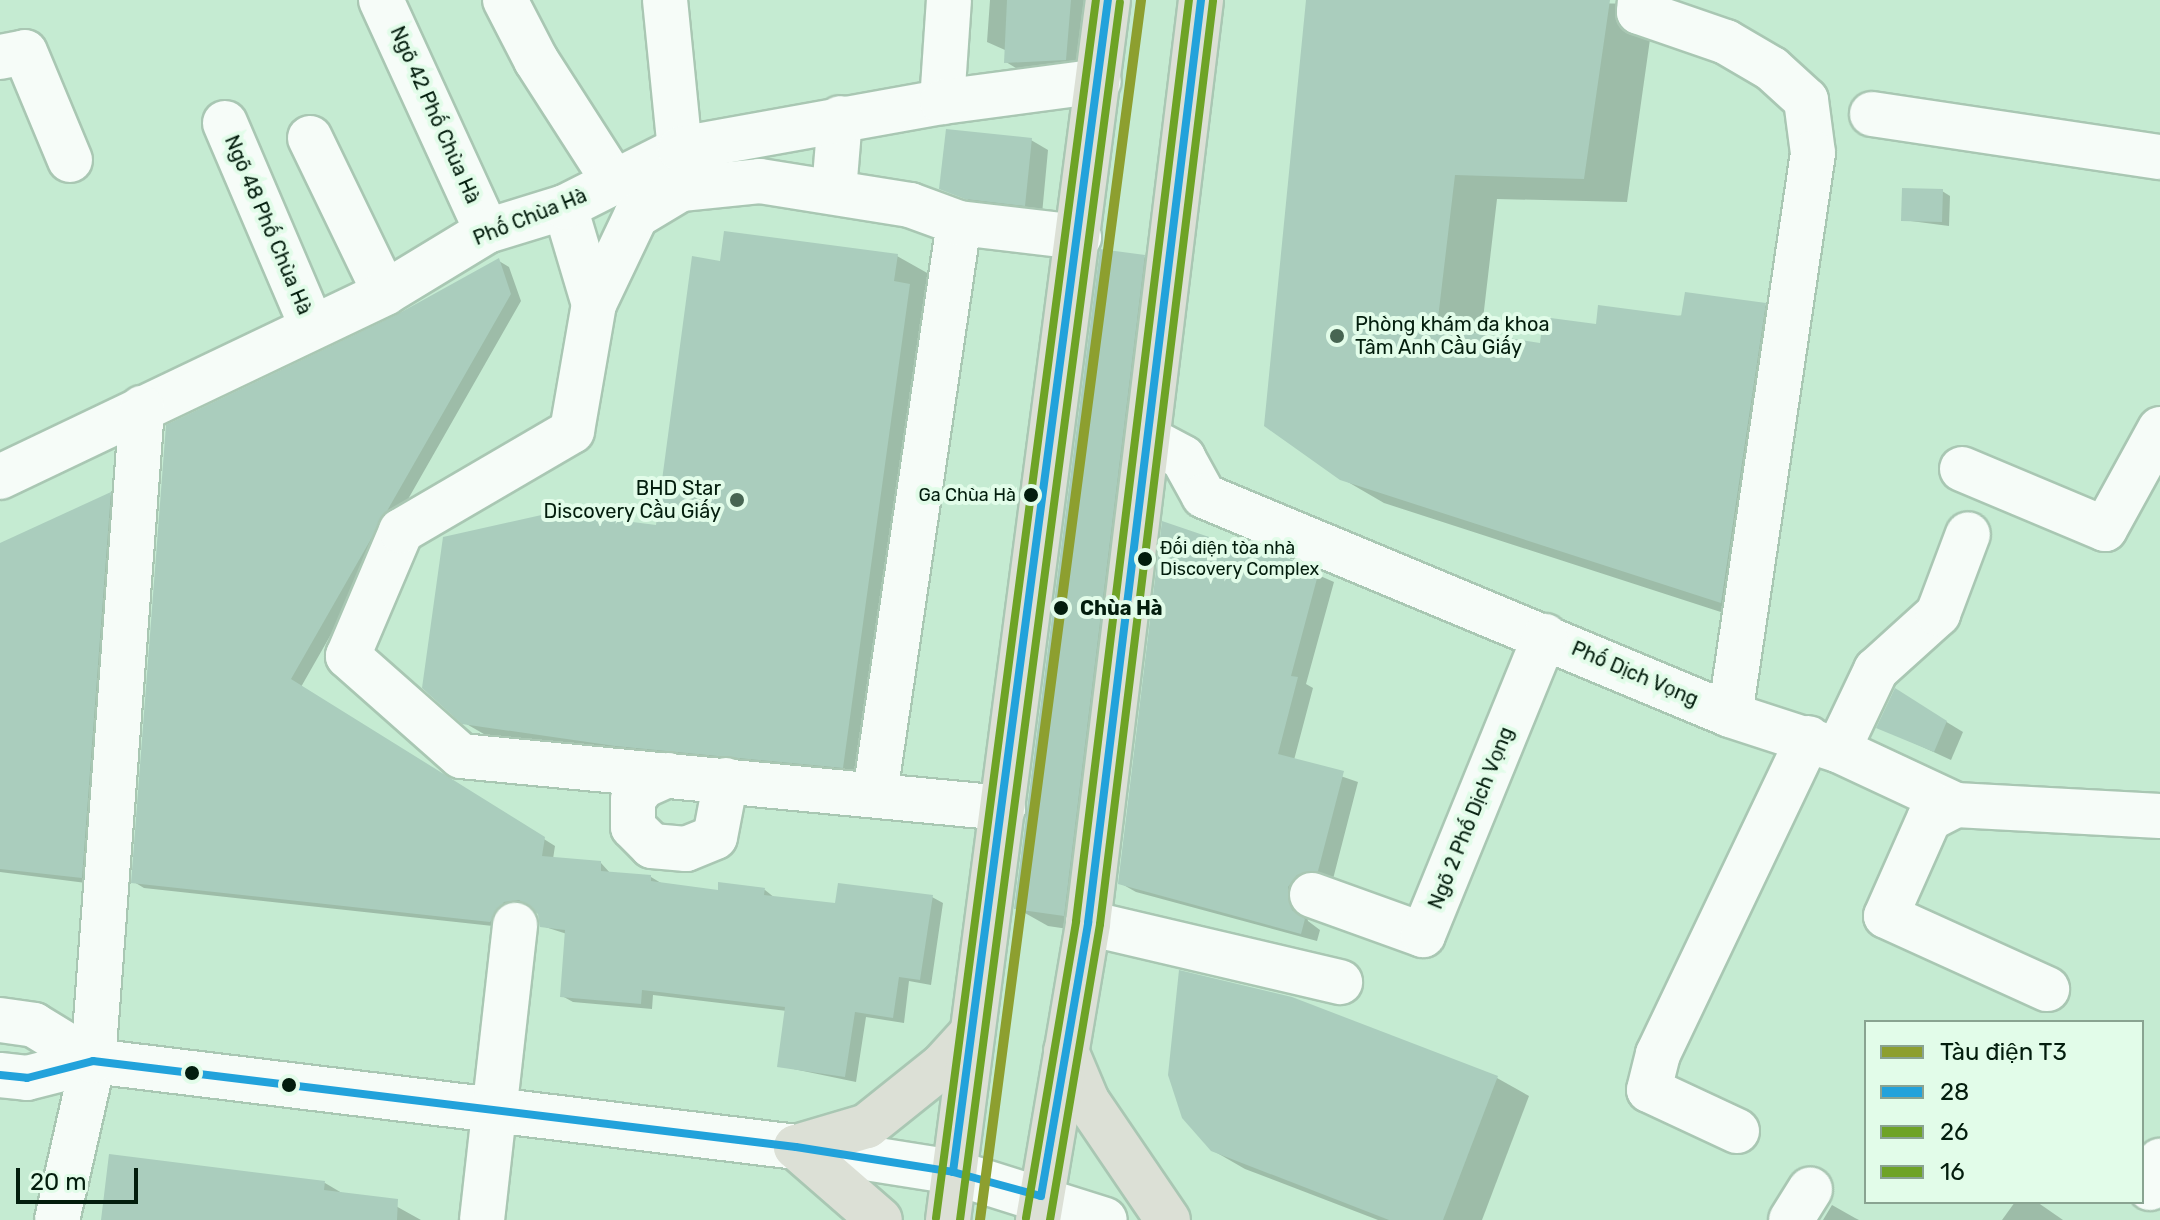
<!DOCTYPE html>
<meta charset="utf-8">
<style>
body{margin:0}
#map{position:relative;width:2160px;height:1220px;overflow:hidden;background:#c5ebd2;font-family:Rubik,sans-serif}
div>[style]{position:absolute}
.shadow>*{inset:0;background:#0003}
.building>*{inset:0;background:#aacdbd}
.roads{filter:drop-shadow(2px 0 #a9c7b3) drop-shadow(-2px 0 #a9c7b3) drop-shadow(0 2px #a9c7b3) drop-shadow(0 -2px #a9c7b3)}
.minor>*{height:44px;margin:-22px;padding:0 22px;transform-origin:22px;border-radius:22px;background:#f6fcf8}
.major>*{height:44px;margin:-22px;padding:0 22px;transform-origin:22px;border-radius:22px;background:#dce0d6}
.bus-1>*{height:8px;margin:-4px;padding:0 4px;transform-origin:4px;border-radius:4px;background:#22a2db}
.bus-2>*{height:8px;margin:-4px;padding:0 4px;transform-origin:4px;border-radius:4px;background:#6ea326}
.bus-3>*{height:8px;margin:-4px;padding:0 4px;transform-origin:4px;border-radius:4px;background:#6ea326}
.metro-1>*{height:10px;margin:-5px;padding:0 5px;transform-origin:5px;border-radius:5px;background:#8d9f2f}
.dots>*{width:22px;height:22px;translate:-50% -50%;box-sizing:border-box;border:4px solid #e2fce9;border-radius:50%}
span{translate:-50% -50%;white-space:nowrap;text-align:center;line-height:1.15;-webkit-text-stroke:8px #e2fce9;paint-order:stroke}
.bus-label{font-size:18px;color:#031d0d}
.right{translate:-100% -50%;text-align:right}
.left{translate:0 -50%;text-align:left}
.street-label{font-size:20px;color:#031d0d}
.poi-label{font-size:20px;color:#031d0d}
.stop-label{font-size:20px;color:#031d0d;font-weight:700}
.legend{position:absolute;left:1864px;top:1020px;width:280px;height:184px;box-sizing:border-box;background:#e2fce9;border:2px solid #89a391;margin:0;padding:10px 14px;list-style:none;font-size:24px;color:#031d0d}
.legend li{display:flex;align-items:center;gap:16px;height:40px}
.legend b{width:40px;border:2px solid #89a391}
.scale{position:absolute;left:16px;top:1168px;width:122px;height:36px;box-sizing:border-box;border:4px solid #031d0d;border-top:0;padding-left:10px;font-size:24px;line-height:28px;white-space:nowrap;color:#031d0d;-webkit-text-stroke:6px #e2fce9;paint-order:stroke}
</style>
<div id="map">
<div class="shadow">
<i style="clip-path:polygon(990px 0,1088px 0,1081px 68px,1021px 71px,1006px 62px,1005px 50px,987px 42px)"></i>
<i style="clip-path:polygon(1308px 0,1655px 4px,1627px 202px,1497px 199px,1481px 336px,1541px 345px,1598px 326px,1765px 305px,1808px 330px,1764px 626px,1384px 503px,1341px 478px)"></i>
<i style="clip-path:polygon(1031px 140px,1048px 150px,1042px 214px,984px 207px,942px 188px)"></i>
<i style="clip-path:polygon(1942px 191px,1950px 196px,1949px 226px,1903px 220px)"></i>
<i style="clip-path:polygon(897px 256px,929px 274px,874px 785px,496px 741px,463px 722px,658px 527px,722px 263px)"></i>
<i style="clip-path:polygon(1144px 257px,1176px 275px,1095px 933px,1048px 926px,1016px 908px)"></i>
<i style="clip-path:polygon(499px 261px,509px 267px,521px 301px,301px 687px,555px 846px,553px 859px,601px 863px,611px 874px,651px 877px,661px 883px,720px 892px,765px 890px,775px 898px,836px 906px,932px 897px,943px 903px,931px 985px,909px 981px,904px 1023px,866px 1017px,856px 1082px,779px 1066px,787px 1011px,653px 995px,652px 1009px,573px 1002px,562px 996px,567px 934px,542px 926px,539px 913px,529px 906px,516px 908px,502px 927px,144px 888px,134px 882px,397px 317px)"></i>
<i style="clip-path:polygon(110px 495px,123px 502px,94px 884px,0 872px,0 545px)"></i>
<i style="clip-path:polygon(1263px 551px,1334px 582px,1306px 684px,1313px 688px,1294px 760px,1358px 782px,1333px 879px,1312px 883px,1303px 897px,1308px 921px,1320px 930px,1317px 941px,1136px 892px,1120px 883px)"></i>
<i style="clip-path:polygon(1912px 701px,1963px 732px,1951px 760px,1879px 727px)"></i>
<i style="clip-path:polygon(1497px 1078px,1529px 1096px,1482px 1220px,1378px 1220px,1245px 1169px,1212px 1150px)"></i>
<i style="clip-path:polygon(325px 1183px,347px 1196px,394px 1205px,421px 1220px,103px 1220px)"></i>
<i style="clip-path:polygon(2015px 1202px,2037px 1202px,2063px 1220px,2002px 1220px)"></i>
<i style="clip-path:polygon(1832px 1205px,1855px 1218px,1859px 1220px,1823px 1220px)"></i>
</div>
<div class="building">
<i style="clip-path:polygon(1007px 0,1071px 0,1066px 60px,1004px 63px)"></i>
<i style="clip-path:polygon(1306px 0,1610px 0,1584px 179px,1455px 175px,1437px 327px,1540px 343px,1543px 317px,1596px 324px,1598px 305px,1681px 316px,1685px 292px,1766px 303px,1721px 603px,1340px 480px,1264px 426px)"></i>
<i style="clip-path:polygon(946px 129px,1032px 138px,1025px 206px,965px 199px,939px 189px)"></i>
<i style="clip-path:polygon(1902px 188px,1943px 189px,1942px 222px,1901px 221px)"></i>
<i style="clip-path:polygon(724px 231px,898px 254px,894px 281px,910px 284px,843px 768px,615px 746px,462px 724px,422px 688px,443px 537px,555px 512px,656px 525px,692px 256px,720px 261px)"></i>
<i style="clip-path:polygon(1100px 249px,1145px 255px,1064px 916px,1014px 909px)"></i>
<i style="clip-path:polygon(499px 258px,511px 294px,291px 679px,545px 837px,542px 856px,601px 861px,601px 871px,651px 875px,651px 881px,718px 890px,718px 882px,765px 888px,764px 895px,835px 903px,838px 883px,933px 895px,920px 980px,899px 977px,893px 1018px,855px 1012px,845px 1077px,777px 1067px,785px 1007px,642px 990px,641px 1004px,560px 997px,565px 930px,540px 927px,538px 914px,519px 900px,504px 902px,490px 922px,131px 883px,166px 425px,396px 315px)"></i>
<i style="clip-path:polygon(111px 492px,82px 878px,0 869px,0 543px)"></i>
<i style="clip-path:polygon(1162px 521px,1259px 554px,1262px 548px,1319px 571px,1291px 676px,1298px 677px,1278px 754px,1344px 771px,1318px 871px,1297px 875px,1288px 887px,1292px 910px,1305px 919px,1301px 934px,1118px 884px)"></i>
<i style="clip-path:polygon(1895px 688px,1947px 721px,1934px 752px,1876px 728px)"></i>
<i style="clip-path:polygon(1179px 970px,1292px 997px,1498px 1076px,1443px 1220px,1389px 1220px,1211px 1151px,1182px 1118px,1168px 1075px)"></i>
<i style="clip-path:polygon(109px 1154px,325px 1181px,324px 1190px,398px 1199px,397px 1220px,101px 1220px)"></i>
</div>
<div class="roads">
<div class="minor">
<i style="left:381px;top:0;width:254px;rotate:65.4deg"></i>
<i style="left:505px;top:0;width:68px;rotate:62.7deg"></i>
<i style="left:536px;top:60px;width:143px;rotate:57.3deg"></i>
<i style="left:665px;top:0;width:150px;rotate:84.3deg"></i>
<i style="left:1640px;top:0;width:12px;rotate:95deg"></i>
<i style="left:1639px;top:12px;width:92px;rotate:19deg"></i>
<i style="left:1726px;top:42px;width:53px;rotate:30.4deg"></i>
<i style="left:1772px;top:69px;width:46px;rotate:42.4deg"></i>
<i style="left:1806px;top:100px;width:53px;rotate:82.5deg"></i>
<i style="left:1813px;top:153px;width:568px;rotate:98.4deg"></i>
<i style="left:0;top:57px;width:25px;rotate:-11deg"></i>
<i style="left:25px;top:52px;width:117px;rotate:67.4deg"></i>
<i style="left:942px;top:102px;width:102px;rotate:-86.1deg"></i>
<i style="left:1872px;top:114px;width:291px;rotate:8.5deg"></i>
<i style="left:225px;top:123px;width:222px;rotate:66.9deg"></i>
<i style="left:310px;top:138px;width:172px;rotate:64.2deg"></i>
<i style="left:834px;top:191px;width:73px;rotate:-85.3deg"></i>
<i style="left:565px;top:207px;width:101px;rotate:73.4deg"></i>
<i style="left:1148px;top:439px;width:40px;rotate:28deg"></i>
<i style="left:1183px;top:458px;width:43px;rotate:61.1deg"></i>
<i style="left:1204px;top:496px;width:570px;rotate:22.6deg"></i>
<i style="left:1730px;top:715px;width:114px;rotate:18deg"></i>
<i style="left:1838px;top:750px;width:130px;rotate:25deg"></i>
<i style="left:1956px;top:805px;width:204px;rotate:3.1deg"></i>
<i style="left:1962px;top:469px;width:155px;rotate:22.8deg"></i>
<i style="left:2105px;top:529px;width:114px;rotate:-61.2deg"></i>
<i style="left:0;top:477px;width:427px;rotate:-25.5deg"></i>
<i style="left:385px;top:293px;width:119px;rotate:-31.3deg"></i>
<i style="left:487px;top:231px;width:82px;rotate:-17.1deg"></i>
<i style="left:565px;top:207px;width:129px;rotate:-26.8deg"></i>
<i style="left:680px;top:149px;width:266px;rotate:-10.2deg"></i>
<i style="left:942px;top:102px;width:158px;rotate:-7.6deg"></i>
<i style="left:1838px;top:750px;width:89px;rotate:-64.6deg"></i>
<i style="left:1876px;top:670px;width:84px;rotate:-42.1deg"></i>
<i style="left:1938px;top:614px;width:85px;rotate:-69.4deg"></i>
<i style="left:668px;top:775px;width:27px;rotate:156deg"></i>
<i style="left:643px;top:786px;width:17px;rotate:126deg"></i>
<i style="left:633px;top:800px;width:27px;rotate:90deg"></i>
<i style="left:633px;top:827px;width:27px;rotate:45deg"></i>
<i style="left:652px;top:846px;width:34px;rotate:5deg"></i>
<i style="left:686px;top:849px;width:31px;rotate:-22deg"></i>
<i style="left:715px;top:837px;width:58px;rotate:-79.1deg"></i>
<i style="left:875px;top:793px;width:576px;rotate:-81.62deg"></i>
<i style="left:1956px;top:805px;width:30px;rotate:153deg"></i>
<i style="left:1929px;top:819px;width:106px;rotate:113.9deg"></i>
<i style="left:1886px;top:916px;width:177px;rotate:24.4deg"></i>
<i style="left:1003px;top:808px;width:544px;rotate:-174.52deg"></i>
<i style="left:461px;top:756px;width:151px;rotate:-138.5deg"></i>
<i style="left:348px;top:656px;width:136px;rotate:-67deg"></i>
<i style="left:401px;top:531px;width:198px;rotate:-30.3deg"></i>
<i style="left:572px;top:431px;width:129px;rotate:-80.2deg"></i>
<i style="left:594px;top:304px;width:98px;rotate:-64.5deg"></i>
<i style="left:636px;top:216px;width:52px;rotate:-31deg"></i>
<i style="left:681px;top:189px;width:79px;rotate:-5.8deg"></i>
<i style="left:760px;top:181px;width:152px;rotate:9.1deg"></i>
<i style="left:910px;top:205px;width:52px;rotate:20.2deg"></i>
<i style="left:959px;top:223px;width:121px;rotate:6.7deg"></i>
<i style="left:1312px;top:895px;width:118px;rotate:19.8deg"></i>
<i style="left:1423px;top:935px;width:323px;rotate:-67.8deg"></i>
<i style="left:1088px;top:923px;width:259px;rotate:13.2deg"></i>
<i style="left:0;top:1020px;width:34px;rotate:8deg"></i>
<i style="left:34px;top:1025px;width:69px;rotate:31.4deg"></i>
<i style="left:0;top:1075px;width:27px;rotate:6deg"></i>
<i style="left:27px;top:1078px;width:68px;rotate:-14.4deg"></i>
<i style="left:93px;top:1061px;width:708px;rotate:6.97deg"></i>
<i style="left:796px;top:1147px;width:159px;rotate:9deg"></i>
<i style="left:953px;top:1172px;width:159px;rotate:17.5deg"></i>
<i style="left:1737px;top:1131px;width:97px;rotate:-155deg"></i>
<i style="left:1649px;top:1090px;width:37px;rotate:-76deg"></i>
<i style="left:1658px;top:1054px;width:350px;rotate:-64.5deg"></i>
<i style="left:2150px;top:1188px;width:29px;rotate:-70deg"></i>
<i style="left:57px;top:1220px;width:163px;rotate:-77.2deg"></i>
<i style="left:93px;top:1061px;width:655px;rotate:-85.71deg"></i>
<i style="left:482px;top:1220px;width:297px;rotate:-83.6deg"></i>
<i style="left:1791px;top:1220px;width:36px;rotate:-58deg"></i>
</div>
<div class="major">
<i style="left:1066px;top:1051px;width:54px;rotate:67.2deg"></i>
<i style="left:1087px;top:1101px;width:144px;rotate:55.8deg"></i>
<i style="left:796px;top:1147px;width:74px;rotate:-16.5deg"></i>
<i style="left:867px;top:1126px;width:96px;rotate:-38.7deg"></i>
<i style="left:942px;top:1066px;width:45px;rotate:-47.7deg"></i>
<i style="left:796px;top:1147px;width:111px;rotate:41deg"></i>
<i style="left:948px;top:1220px;width:1230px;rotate:-82.53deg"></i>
<i style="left:1038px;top:1220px;width:301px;rotate:-80.4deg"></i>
<i style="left:1088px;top:923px;width:930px;rotate:-83.02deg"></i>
</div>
</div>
<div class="bus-1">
<i style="left:0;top:1075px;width:27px;rotate:6deg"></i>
<i style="left:27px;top:1078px;width:68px;rotate:-14.4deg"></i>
<i style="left:93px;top:1061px;width:708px;rotate:6.97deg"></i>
<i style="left:796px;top:1147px;width:159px;rotate:9deg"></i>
<i style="left:953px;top:1172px;width:91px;rotate:15.3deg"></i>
<i style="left:1041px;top:1196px;width:277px;rotate:-80.2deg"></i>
<i style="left:1088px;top:923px;width:930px;rotate:-83.02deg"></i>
<i style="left:953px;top:1172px;width:1182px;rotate:-82.47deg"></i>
</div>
<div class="bus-2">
<i style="left:960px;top:1220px;width:1228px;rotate:-82.52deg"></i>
<i style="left:1050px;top:1220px;width:300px;rotate:-80.4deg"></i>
<i style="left:1100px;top:924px;width:930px;rotate:-83.02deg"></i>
</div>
<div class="bus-3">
<i style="left:936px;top:1218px;width:1228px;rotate:-82.52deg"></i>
<i style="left:1026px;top:1218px;width:301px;rotate:-80.4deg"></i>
<i style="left:1076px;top:921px;width:928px;rotate:-83.01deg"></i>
</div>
<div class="metro-1">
<i style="left:980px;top:1220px;width:1231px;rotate:-82.48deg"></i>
</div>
<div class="dots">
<i style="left:1337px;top:336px;background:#476552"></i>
<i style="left:1031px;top:495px;background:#031d0d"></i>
<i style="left:737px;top:500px;background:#476552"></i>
<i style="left:1145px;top:559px;background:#031d0d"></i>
<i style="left:1061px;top:608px;background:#031d0d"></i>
<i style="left:192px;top:1073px;background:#031d0d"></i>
<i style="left:289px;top:1085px;background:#031d0d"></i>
</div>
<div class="bus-label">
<span class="right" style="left:1016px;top:495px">Ga Chùa Hà</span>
<span class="left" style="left:1160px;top:559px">Đối diện tòa nhà<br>Discovery Complex</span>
</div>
<div class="street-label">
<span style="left:435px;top:115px;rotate:66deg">Ngõ 42 Phố Chùa Hà</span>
<span style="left:530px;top:217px;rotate:-22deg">Phố Chùa Hà</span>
<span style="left:268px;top:225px;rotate:67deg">Ngõ 48 Phố Chùa Hà</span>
<span style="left:1635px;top:674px;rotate:23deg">Phố Dịch Vọng</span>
<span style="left:1471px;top:818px;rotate:-68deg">Ngõ 2 Phố Dịch Vọng</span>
</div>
<div class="poi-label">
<span class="left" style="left:1355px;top:336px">Phòng khám đa khoa<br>Tâm Anh Cầu Giấy</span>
<span class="right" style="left:721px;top:500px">BHD Star<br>Discovery Cầu Giấy</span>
</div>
<div class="stop-label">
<span class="left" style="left:1080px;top:608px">Chùa Hà</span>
</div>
<ul class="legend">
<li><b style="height:10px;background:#8d9f2f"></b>Tàu điện T3</li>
<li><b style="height:10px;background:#22a2db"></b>28</li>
<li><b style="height:10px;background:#6ea326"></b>26</li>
<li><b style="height:10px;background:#6ea326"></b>16</li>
</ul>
<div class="scale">20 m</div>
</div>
